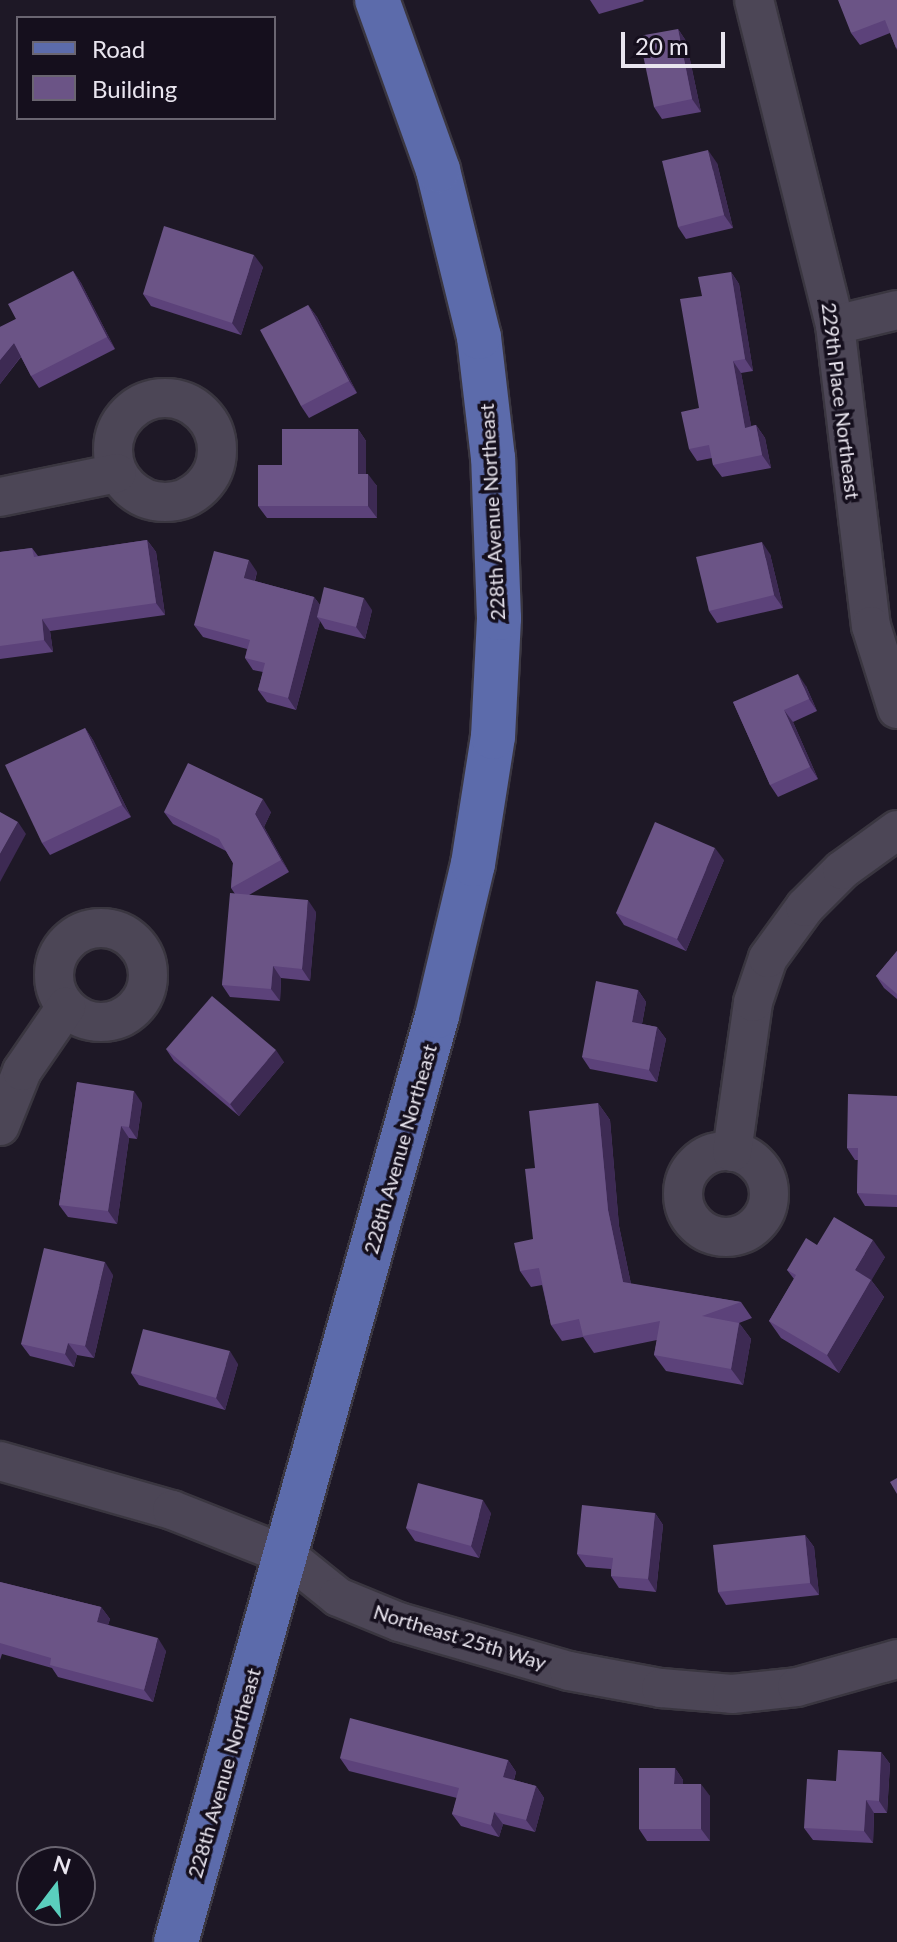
<!DOCTYPE html>
<style>
body{margin:0}
#map{position:relative;width:897px;height:1942px;overflow:hidden;background:#1e1826;font-family:Lato,sans-serif}
div>[style]{position:absolute}
.roads{filter:drop-shadow(2px 0 #3a3640) drop-shadow(-2px 0 #3a3640) drop-shadow(0 2px #3a3640) drop-shadow(0 -2px #3a3640)}
.minor>*{height:38px;margin:-19px;padding:0 19px;transform-origin:19px;border-radius:19px;background:#4c4656}
.minor>.ring{margin:-19px;padding:0;box-sizing:content-box;background:none;border:38px solid #4c4656;border-radius:50%}
.major>*{height:44px;margin:-22px;padding:0 22px;transform-origin:22px;border-radius:22px;background:#5c6bab}
.wall>*{inset:0;background:#5c427a}
.shaded-wall>*{inset:0;background:#3d2a53}
.building>*{inset:0;background:#6b5486}
span{translate:-50% -50%;white-space:nowrap;text-align:center;line-height:1.15;-webkit-text-stroke:7px #150f1d;paint-order:stroke}
.street-label{font-size:20px;color:#e9e5ef}
.legend{position:absolute;left:16px;top:16px;width:260px;height:104px;box-sizing:border-box;background:#150f1d;border:2px solid #6a6571;margin:0;padding:10px 14px;list-style:none;font-size:24px;color:#e9e5ef}
.legend li{display:flex;align-items:center;gap:16px;height:40px}
.legend b{width:40px;border:2px solid #6a6571}
.north{position:absolute;left:16px;top:1846px;width:80px;height:80px;box-sizing:border-box;background:#150f1d;border:2px solid #6a6571;border-radius:50%;rotate:16deg;font-size:22px;font-weight:700;line-height:32px;text-align:center;color:#e9e5ef}
.north::after{content:'';display:block;margin:auto;width:28px;height:36px;background:#5acebd;clip-path:polygon(50% 0,100% 100%,50% 72%,0 100%)}
.scale{position:absolute;left:621px;top:32px;width:104px;height:36px;box-sizing:border-box;border:4px solid #e9e5ef;border-top:0;padding-left:10px;font-size:24px;line-height:28px;white-space:nowrap;color:#e9e5ef;-webkit-text-stroke:6px #150f1d;paint-order:stroke}
</style>
<div id="map">
<div class="roads">
<div class="minor">
<i style="left:754px;top:0;width:335px;rotate:76deg"></i>
<i style="left:835px;top:325px;width:303px;rotate:83.2deg"></i>
<i style="left:871px;top:626px;width:87px;rotate:72.6deg"></i>
<i style="left:835px;top:325px;width:64px;rotate:-13.6deg"></i>
<i class="ring" style="left:113px;top:398px;width:66px;height:66px"></i>
<i style="left:0;top:497px;width:119px;rotate:-11.6deg"></i>
<i class="ring" style="left:54px;top:928px;width:56px;height:56px"></i>
<i style="left:0;top:1126px;width:59px;rotate:-68.2deg"></i>
<i style="left:22px;top:1071px;width:78px;rotate:-55.5deg"></i>
<i class="ring" style="left:683px;top:1151px;width:48px;height:48px"></i>
<i style="left:732px;top:1152px;width:151px;rotate:-82deg"></i>
<i style="left:753px;top:1002px;width:46px;rotate:-71.2deg"></i>
<i style="left:768px;top:958px;width:63px;rotate:-54deg"></i>
<i style="left:805px;top:907px;width:52px;rotate:-45deg"></i>
<i style="left:842px;top:870px;width:68px;rotate:-36deg"></i>
<i style="left:0;top:1461px;width:179px;rotate:15.9deg"></i>
<i style="left:172px;top:1510px;width:123px;rotate:21.5deg"></i>
<i style="left:286px;top:1555px;width:67px;rotate:38.9deg"></i>
<i style="left:338px;top:1597px;width:66px;rotate:22.3deg"></i>
<i style="left:399px;top:1622px;width:177px;rotate:16.1deg"></i>
<i style="left:569px;top:1671px;width:94px;rotate:10.5deg"></i>
<i style="left:661px;top:1688px;width:71px;rotate:4.8deg"></i>
<i style="left:732px;top:1694px;width:65px;rotate:-6.1deg"></i>
<i style="left:797px;top:1687px;width:104px;rotate:-15.6deg"></i>
</div>
<div class="major">
<i style="left:176px;top:1942px;width:962px;rotate:-74.26deg"></i>
<i style="left:437px;top:1016px;width:156px;rotate:-76.7deg"></i>
<i style="left:473px;top:864px;width:129px;rotate:-81.1deg"></i>
<i style="left:493px;top:737px;width:119px;rotate:-87.1deg"></i>
<i style="left:499px;top:618px;width:160px;rotate:-92.1deg"></i>
<i style="left:493px;top:458px;width:122px;rotate:-96.6deg"></i>
<i style="left:479px;top:337px;width:172px;rotate:-103.8deg"></i>
<i style="left:438px;top:170px;width:181px;rotate:-109.7deg"></i>
</div>
</div>
<div class="wall">
<i style="clip-path:polygon(590px 0,643px 0,644px 1px,599px 14px)"></i>
<i style="clip-path:polygon(897px 0,897px 50px,890px 33px,860px 45px,851px 33px)"></i>
<i style="clip-path:polygon(678px 29px,686px 41px,701px 112px,662px 119px,654px 107px)"></i>
<i style="clip-path:polygon(717px 163px,733px 228px,686px 239px,678px 227px)"></i>
<i style="clip-path:polygon(263px 267px,241px 335px,151px 306px,143px 294px)"></i>
<i style="clip-path:polygon(73px 271px,81px 283px,115px 349px,39px 388px,31px 376px,21px 357px,0 384px,0 327px,16px 319px)"></i>
<i style="clip-path:polygon(731px 272px,739px 284px,753px 371px,741px 373px,751px 426px,756px 425px,765px 438px,771px 468px,722px 477px,713px 465px,712px 458px,697px 461px,689px 449px,699px 408px,702px 296px)"></i>
<i style="clip-path:polygon(308px 305px,317px 317px,357px 393px,309px 418px,301px 406px)"></i>
<i style="clip-path:polygon(358px 429px,366px 441px,366px 474px,377px 486px,377px 518px,267px 518px,258px 506px,282px 465px)"></i>
<i style="clip-path:polygon(147px 540px,156px 552px,165px 615px,50px 631px,53px 652px,0 659px,0 552px,32px 548px,38px 556px)"></i>
<i style="clip-path:polygon(770px 554px,783px 608px,717px 623px,709px 611px)"></i>
<i style="clip-path:polygon(257px 572px,255px 581px,314px 597px,320px 605px,372px 610px,365px 639px,325px 629px,320px 621px,296px 710px,267px 702px,258px 690px,263px 672px,253px 670px,245px 658px,247px 649px,203px 637px,194px 625px)"></i>
<i style="clip-path:polygon(806px 686px,817px 711px,793px 722px,818px 779px,778px 797px,770px 785px,733px 702px)"></i>
<i style="clip-path:polygon(85px 728px,93px 740px,131px 817px,50px 855px,42px 843px)"></i>
<i style="clip-path:polygon(164px 812px,271px 812px,264px 827px,289px 872px,249px 895px,316px 912px,310px 981px,281px 978px,280px 1001px,230px 997px,222px 985px,235px 894px,231px 888px,233px 863px,226px 851px,173px 824px)"></i>
<i style="clip-path:polygon(724px 860px,686px 951px,624px 925px,616px 913px)"></i>
<i style="clip-path:polygon(897px 951px,897px 999px,884px 988px,876px 976px)"></i>
<i style="clip-path:polygon(638px 990px,646px 1002px,642px 1024px,657px 1027px,666px 1039px,657px 1082px,590px 1069px,582px 1057px)"></i>
<i style="clip-path:polygon(166px 1049px,284px 1062px,239px 1116px,174px 1061px)"></i>
<i style="clip-path:polygon(77px 1082px,142px 1103px,137px 1139px,129px 1138px,117px 1224px,68px 1217px,59px 1205px)"></i>
<i style="clip-path:polygon(897px 1096px,897px 1207px,865px 1206px,857px 1193px,858px 1160px,855px 1160px,847px 1148px)"></i>
<i style="clip-path:polygon(598px 1103px,610px 1120px,619px 1226px,631px 1284px,741px 1302px,752px 1318px,739px 1323px,751px 1339px,743px 1385px,666px 1371px,654px 1355px,657px 1340px,594px 1353px,583px 1337px,562px 1341px,551px 1325px,542px 1285px,531px 1287px,520px 1271px,533px 1239px,535px 1168px)"></i>
<i style="clip-path:polygon(817px 1245px,885px 1257px,871px 1280px,884px 1297px,839px 1373px,781px 1338px,769px 1321px,794px 1279px,787px 1270px)"></i>
<i style="clip-path:polygon(113px 1275px,94px 1358px,77px 1355px,74px 1367px,30px 1356px,21px 1344px)"></i>
<i style="clip-path:polygon(238px 1364px,225px 1410px,139px 1385px,131px 1373px)"></i>
<i style="clip-path:polygon(491px 1513px,479px 1558px,415px 1541px,406px 1528px)"></i>
<i style="clip-path:polygon(655px 1513px,663px 1525px,656px 1592px,619px 1588px,611px 1576px,611px 1569px,586px 1567px,577px 1554px)"></i>
<i style="clip-path:polygon(805px 1535px,814px 1547px,819px 1595px,726px 1605px,718px 1592px)"></i>
<i style="clip-path:polygon(0 1582px,101px 1607px,110px 1619px,108px 1625px,166px 1651px,153px 1702px,58px 1677px,52px 1668px,2px 1654px,0 1660px)"></i>
<i style="clip-path:polygon(881px 1752px,890px 1764px,887px 1813px,874px 1813px,873px 1843px,813px 1840px,804px 1828px,836px 1781px)"></i>
<i style="clip-path:polygon(340px 1758px,508px 1760px,516px 1772px,514px 1780px,536px 1786px,544px 1798px,535px 1832px,503px 1824px,499px 1837px,461px 1826px,452px 1814px,457px 1798px,349px 1771px)"></i>
<i style="clip-path:polygon(675px 1768px,683px 1780px,683px 1784px,710px 1796px,710px 1841px,647px 1841px,639px 1829px)"></i>
</div>
<div class="shaded-wall">
<i style="clip-path:polygon(678px 29px,686px 41px,701px 112px,692px 99px)"></i>
<i style="clip-path:polygon(708px 150px,717px 163px,733px 228px,724px 215px)"></i>
<i style="clip-path:polygon(254px 255px,263px 267px,241px 335px,232px 323px)"></i>
<i style="clip-path:polygon(73px 271px,81px 283px,115px 349px,107px 337px)"></i>
<i style="clip-path:polygon(731px 272px,739px 284px,753px 371px,745px 359px)"></i>
<i style="clip-path:polygon(308px 305px,317px 317px,357px 393px,349px 381px)"></i>
<i style="clip-path:polygon(14px 343px,22px 355px,0 384px,0 360px)"></i>
<i style="clip-path:polygon(733px 361px,741px 373px,754px 440px,745px 428px)"></i>
<i style="clip-path:polygon(756px 425px,765px 438px,771px 468px,762px 455px)"></i>
<i style="clip-path:polygon(358px 429px,366px 441px,366px 486px,358px 474px)"></i>
<i style="clip-path:polygon(368px 474px,377px 486px,377px 518px,368px 506px)"></i>
<i style="clip-path:polygon(147px 540px,156px 552px,165px 615px,156px 603px)"></i>
<i style="clip-path:polygon(762px 542px,770px 554px,783px 608px,774px 595px)"></i>
<i style="clip-path:polygon(249px 560px,257px 572px,252px 590px,244px 578px)"></i>
<i style="clip-path:polygon(314px 597px,323px 609px,317px 617px,320px 621px,296px 710px,288px 698px)"></i>
<i style="clip-path:polygon(364px 598px,372px 610px,365px 639px,356px 627px)"></i>
<i style="clip-path:polygon(42px 619px,50px 631px,53px 652px,44px 640px)"></i>
<i style="clip-path:polygon(798px 674px,806px 686px,817px 711px,809px 699px)"></i>
<i style="clip-path:polygon(784px 710px,793px 722px,818px 779px,810px 767px)"></i>
<i style="clip-path:polygon(85px 728px,93px 740px,131px 817px,122px 805px)"></i>
<i style="clip-path:polygon(263px 799px,271px 812px,264px 827px,289px 872px,281px 860px,255px 814px)"></i>
<i style="clip-path:polygon(18px 822px,26px 834px,0 882px,0 854px)"></i>
<i style="clip-path:polygon(715px 848px,724px 860px,686px 951px,677px 939px)"></i>
<i style="clip-path:polygon(308px 900px,316px 912px,310px 981px,302px 969px)"></i>
<i style="clip-path:polygon(273px 966px,281px 978px,280px 1001px,271px 989px)"></i>
<i style="clip-path:polygon(638px 990px,646px 1002px,640px 1034px,632px 1022px)"></i>
<i style="clip-path:polygon(657px 1027px,666px 1039px,657px 1082px,649px 1070px)"></i>
<i style="clip-path:polygon(276px 1050px,284px 1062px,239px 1116px,230px 1104px)"></i>
<i style="clip-path:polygon(134px 1091px,142px 1103px,137px 1139px,129px 1127px)"></i>
<i style="clip-path:polygon(598px 1103px,610px 1120px,619px 1226px,634px 1299px,623px 1282px,608px 1210px)"></i>
<i style="clip-path:polygon(121px 1126px,129px 1138px,117px 1224px,108px 1211px)"></i>
<i style="clip-path:polygon(873px 1240px,885px 1257px,867px 1288px,855px 1270px)"></i>
<i style="clip-path:polygon(105px 1262px,113px 1275px,94px 1358px,85px 1346px)"></i>
<i style="clip-path:polygon(871px 1280px,884px 1297px,839px 1373px,827px 1355px)"></i>
<i style="clip-path:polygon(739px 1323px,751px 1339px,743px 1385px,731px 1369px)"></i>
<i style="clip-path:polygon(68px 1343px,77px 1355px,74px 1367px,65px 1354px)"></i>
<i style="clip-path:polygon(230px 1351px,238px 1364px,225px 1410px,216px 1398px)"></i>
<i style="clip-path:polygon(483px 1500px,491px 1513px,479px 1558px,471px 1546px)"></i>
<i style="clip-path:polygon(655px 1513px,663px 1525px,656px 1592px,648px 1579px)"></i>
<i style="clip-path:polygon(805px 1535px,814px 1547px,819px 1595px,810px 1583px)"></i>
<i style="clip-path:polygon(101px 1607px,110px 1619px,105px 1634px,97px 1622px)"></i>
<i style="clip-path:polygon(158px 1638px,166px 1651px,153px 1702px,144px 1690px)"></i>
<i style="clip-path:polygon(881px 1752px,890px 1764px,887px 1813px,879px 1801px)"></i>
<i style="clip-path:polygon(508px 1760px,516px 1772px,511px 1789px,503px 1777px)"></i>
<i style="clip-path:polygon(675px 1768px,683px 1780px,683px 1796px,674px 1784px)"></i>
<i style="clip-path:polygon(701px 1784px,710px 1796px,710px 1841px,701px 1829px)"></i>
<i style="clip-path:polygon(536px 1786px,544px 1798px,535px 1832px,526px 1820px)"></i>
<i style="clip-path:polygon(866px 1800px,874px 1813px,873px 1843px,864px 1831px)"></i>
<i style="clip-path:polygon(494px 1812px,503px 1824px,499px 1837px,491px 1825px)"></i>
</div>
<div class="building">
<i style="clip-path:polygon(838px 0,897px 0,897px 47px,896px 48px,885px 20px,851px 33px)"></i>
<i style="clip-path:polygon(678px 29px,692px 99px,654px 107px,639px 36px)"></i>
<i style="clip-path:polygon(708px 150px,724px 215px,678px 227px,662px 161px)"></i>
<i style="clip-path:polygon(164px 226px,254px 255px,232px 323px,143px 294px)"></i>
<i style="clip-path:polygon(73px 271px,107px 337px,31px 376px,14px 343px,0 360px,0 327px,16px 319px,8px 304px)"></i>
<i style="clip-path:polygon(731px 272px,745px 359px,733px 361px,745px 428px,756px 425px,762px 455px,713px 465px,709px 445px,689px 449px,681px 412px,699px 408px,680px 299px,702px 296px,698px 277px)"></i>
<i style="clip-path:polygon(308px 305px,349px 381px,301px 406px,260px 330px)"></i>
<i style="clip-path:polygon(282px 429px,358px 429px,358px 474px,368px 474px,368px 506px,258px 506px,258px 465px,282px 465px)"></i>
<i style="clip-path:polygon(147px 540px,156px 603px,42px 619px,44px 640px,0 646px,0 552px,32px 548px,34px 557px)"></i>
<i style="clip-path:polygon(762px 542px,774px 595px,709px 611px,696px 557px)"></i>
<i style="clip-path:polygon(214px 551px,249px 560px,244px 578px,314px 597px,288px 698px,258px 690px,265px 663px,245px 658px,250px 640px,194px 625px)"></i>
<i style="clip-path:polygon(324px 587px,364px 598px,356px 627px,317px 617px)"></i>
<i style="clip-path:polygon(798px 674px,809px 699px,784px 710px,810px 767px,770px 785px,733px 702px)"></i>
<i style="clip-path:polygon(85px 728px,122px 805px,42px 843px,5px 765px)"></i>
<i style="clip-path:polygon(188px 763px,263px 799px,255px 814px,281px 860px,231px 888px,233px 863px,219px 839px,164px 812px)"></i>
<i style="clip-path:polygon(0 812px,18px 822px,0 854px)"></i>
<i style="clip-path:polygon(655px 822px,715px 848px,677px 939px,616px 913px)"></i>
<i style="clip-path:polygon(230px 893px,308px 900px,302px 969px,273px 966px,271px 989px,222px 985px)"></i>
<i style="clip-path:polygon(897px 951px,897px 994px,876px 976px)"></i>
<i style="clip-path:polygon(596px 981px,638px 990px,632px 1022px,657px 1027px,649px 1070px,582px 1057px)"></i>
<i style="clip-path:polygon(212px 996px,276px 1050px,230px 1104px,166px 1049px)"></i>
<i style="clip-path:polygon(77px 1082px,134px 1091px,129px 1127px,121px 1126px,108px 1211px,59px 1205px)"></i>
<i style="clip-path:polygon(848px 1094px,897px 1096px,897px 1195px,857px 1193px,858px 1148px,847px 1148px)"></i>
<i style="clip-path:polygon(598px 1103px,608px 1210px,623px 1282px,741px 1302px,702px 1316px,739px 1323px,731px 1369px,654px 1355px,660px 1321px,583px 1336px,579px 1319px,551px 1325px,539px 1268px,520px 1271px,514px 1243px,533px 1239px,525px 1169px,535px 1168px,529px 1111px)"></i>
<i style="clip-path:polygon(834px 1217px,873px 1240px,855px 1270px,871px 1280px,827px 1355px,769px 1321px,796px 1275px,787px 1270px,806px 1238px,817px 1245px)"></i>
<i style="clip-path:polygon(44px 1248px,105px 1262px,85px 1346px,68px 1343px,65px 1354px,21px 1344px)"></i>
<i style="clip-path:polygon(143px 1329px,230px 1351px,216px 1398px,131px 1373px)"></i>
<i style="clip-path:polygon(897px 1478px,897px 1494px,890px 1482px)"></i>
<i style="clip-path:polygon(418px 1483px,483px 1500px,471px 1546px,406px 1528px)"></i>
<i style="clip-path:polygon(582px 1505px,655px 1513px,648px 1579px,611px 1576px,613px 1558px,577px 1554px)"></i>
<i style="clip-path:polygon(805px 1535px,810px 1583px,718px 1592px,713px 1545px)"></i>
<i style="clip-path:polygon(0 1582px,101px 1607px,97px 1622px,158px 1638px,144px 1690px,50px 1665px,51px 1658px,0 1643px)"></i>
<i style="clip-path:polygon(350px 1718px,508px 1760px,503px 1777px,536px 1786px,526px 1820px,494px 1812px,491px 1825px,452px 1814px,459px 1788px,340px 1758px)"></i>
<i style="clip-path:polygon(838px 1750px,881px 1752px,879px 1801px,866px 1800px,864px 1831px,804px 1828px,807px 1779px,836px 1781px)"></i>
<i style="clip-path:polygon(639px 1768px,675px 1768px,674px 1784px,701px 1784px,701px 1829px,639px 1829px)"></i>
</div>
<div class="street-label">
<span style="left:841px;top:401px;rotate:83deg">229th Place Northeast</span>
<span style="left:492px;top:512px;rotate:-93deg">228th Avenue Northeast</span>
<span style="left:400px;top:1149px;rotate:-74deg">228th Avenue Northeast</span>
<span style="left:460px;top:1637px;rotate:17deg">Northeast 25th Way</span>
<span style="left:224px;top:1773px;rotate:-74deg">228th Avenue Northeast</span>
</div>
<ul class="legend">
<li><b style="height:10px;background:#5c6bab"></b>Road</li>
<li><b style="height:22px;background:#6b5486"></b>Building</li>
</ul>
<div class="north">N</div>
<div class="scale">20 m</div>
</div>
